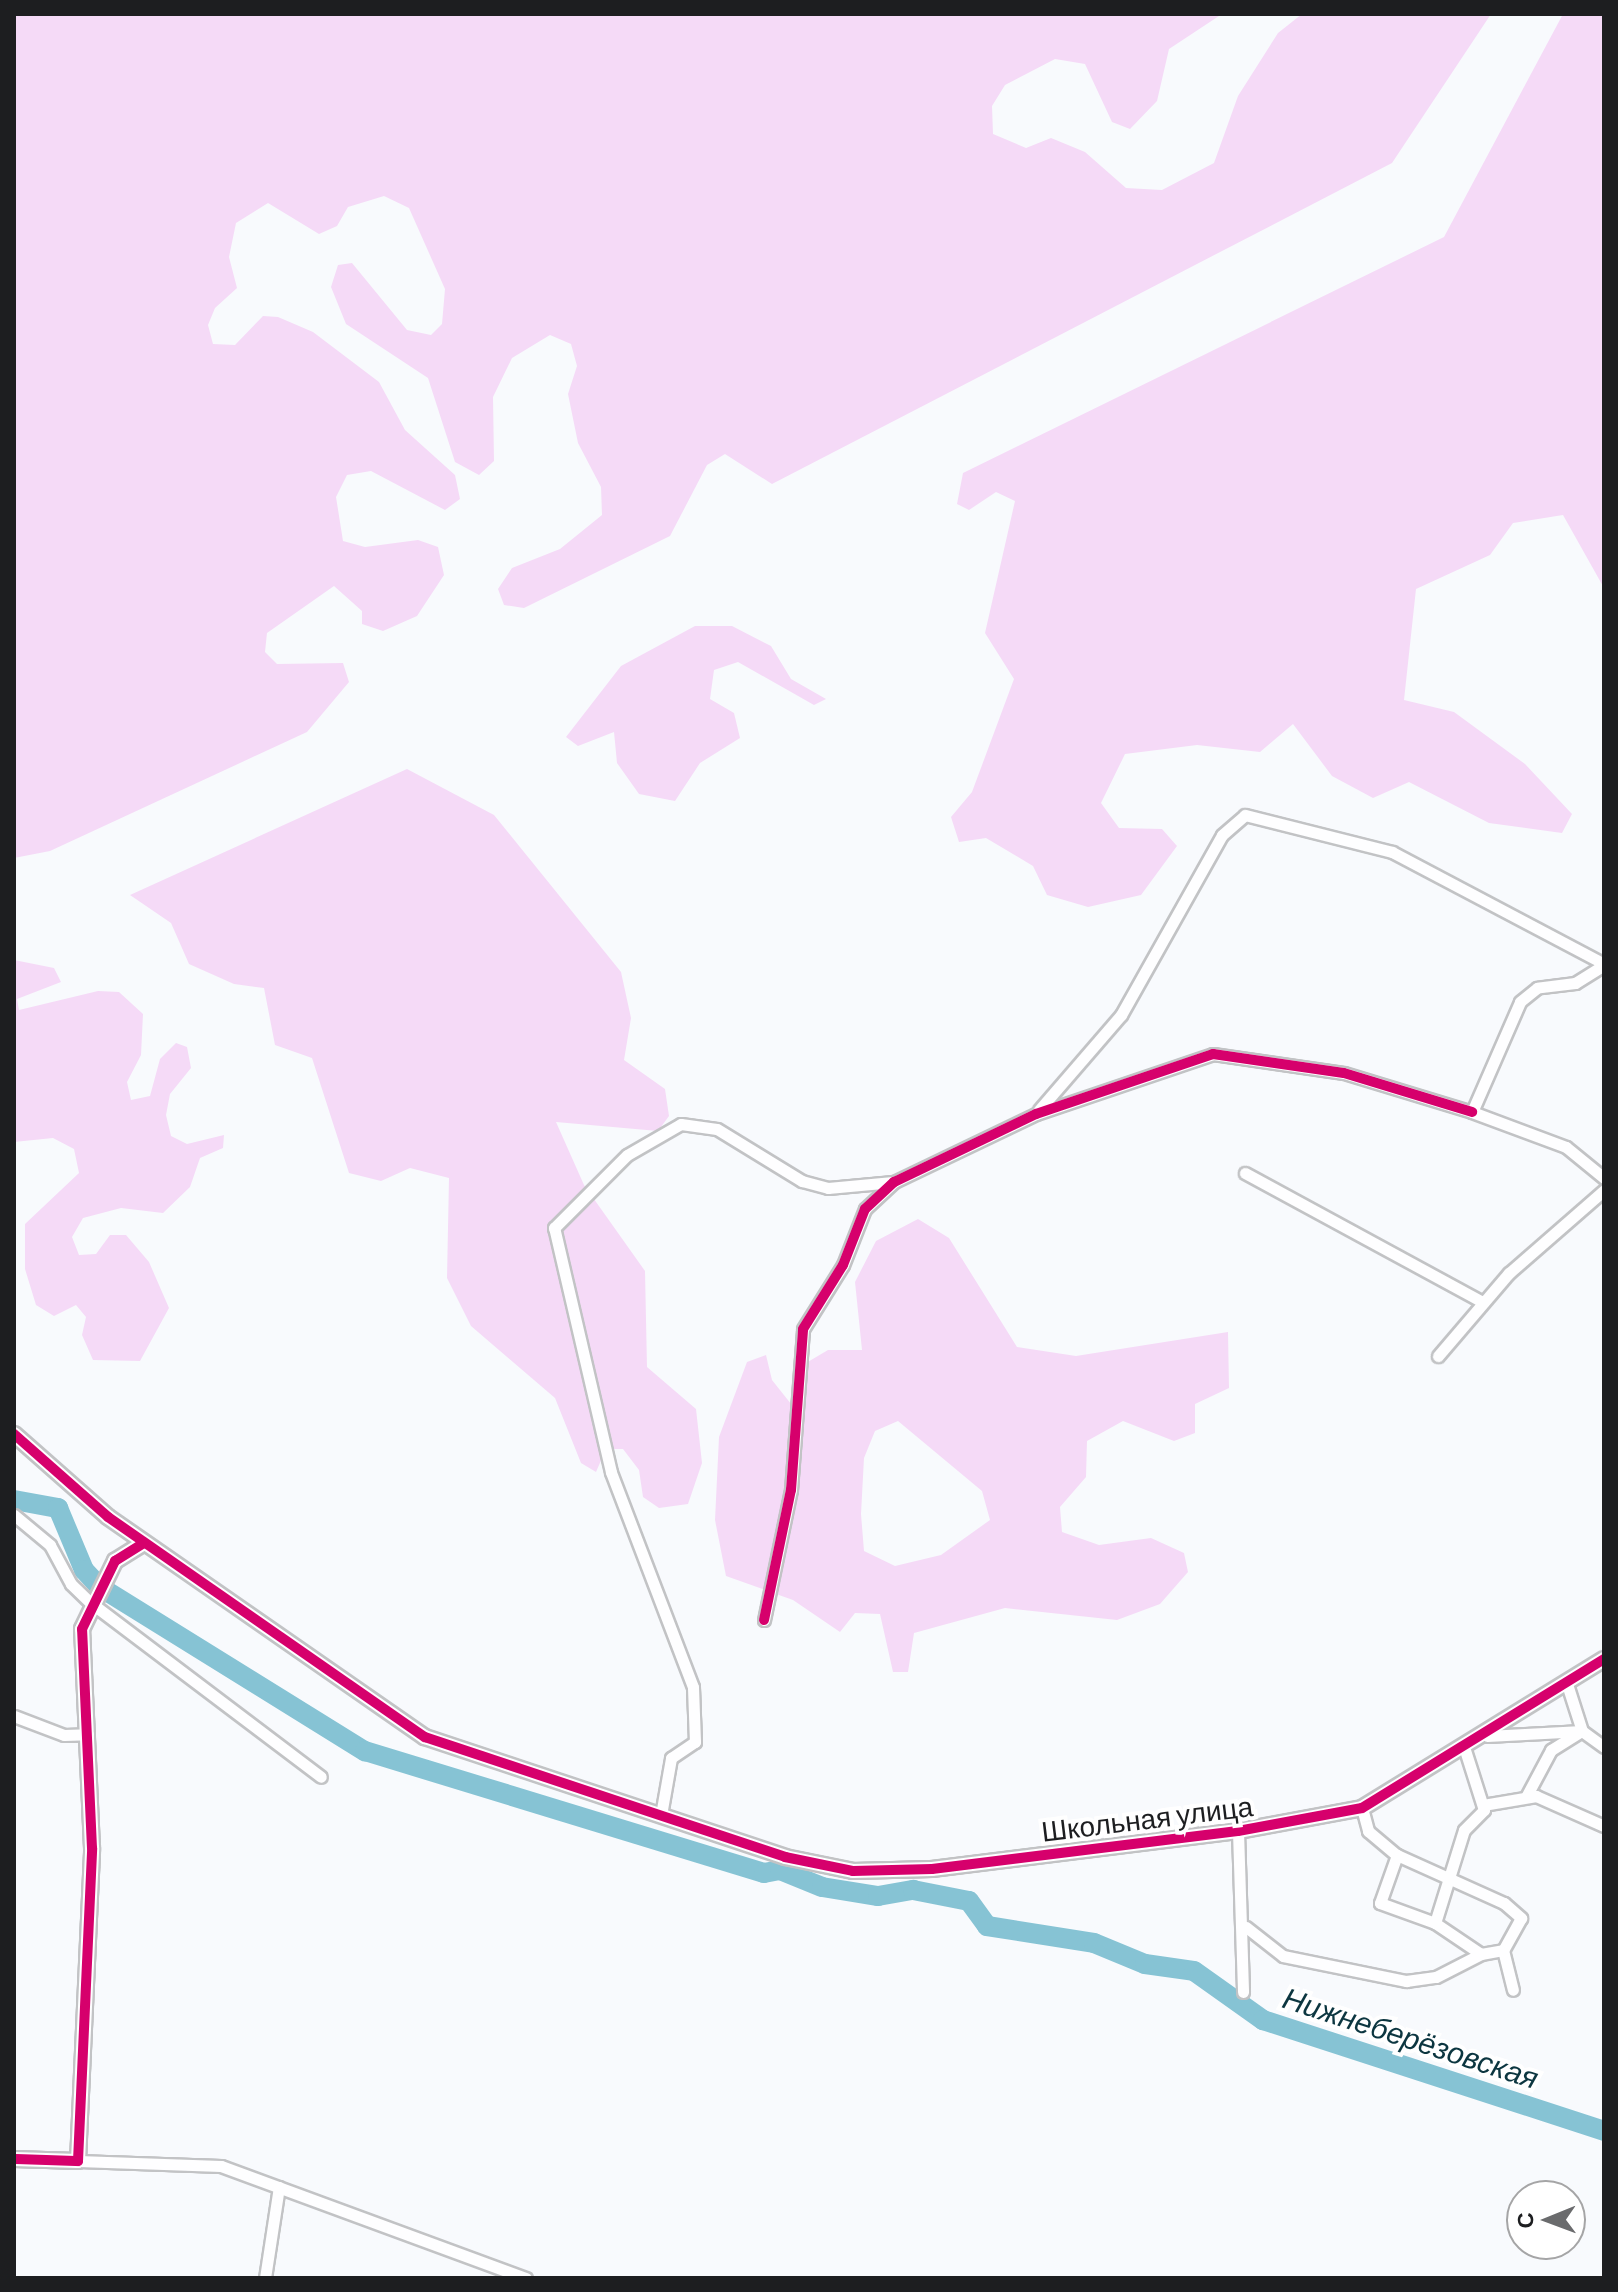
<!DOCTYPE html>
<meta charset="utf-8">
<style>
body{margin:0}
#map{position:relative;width:1618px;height:2292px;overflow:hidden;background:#f8fafd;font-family:Barlow,sans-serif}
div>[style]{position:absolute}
.green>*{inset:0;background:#f5daf7}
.river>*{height:20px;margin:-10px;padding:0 10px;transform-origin:10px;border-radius:10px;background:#86c3d4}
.roads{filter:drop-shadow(2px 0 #c2c3c5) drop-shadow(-2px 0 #c2c3c5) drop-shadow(0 2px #c2c3c5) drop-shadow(0 -2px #c2c3c5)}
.street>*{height:11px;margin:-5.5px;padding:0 5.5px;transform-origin:5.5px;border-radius:5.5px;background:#fefeff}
.secondary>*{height:14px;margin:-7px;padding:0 7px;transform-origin:7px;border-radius:7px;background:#fefeff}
.cycleway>*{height:10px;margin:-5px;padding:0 5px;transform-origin:5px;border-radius:5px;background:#d6006c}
span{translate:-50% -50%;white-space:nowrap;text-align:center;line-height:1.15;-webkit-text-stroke:8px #fff;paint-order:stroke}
.street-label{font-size:28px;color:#1d1e20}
.water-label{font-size:30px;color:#0c3640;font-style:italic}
.frame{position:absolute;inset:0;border:16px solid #1d1e20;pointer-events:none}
.north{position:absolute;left:1506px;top:2180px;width:80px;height:80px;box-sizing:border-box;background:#fff;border:2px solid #a5a5a6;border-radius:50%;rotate:269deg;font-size:22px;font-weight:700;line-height:32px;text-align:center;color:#1d1e20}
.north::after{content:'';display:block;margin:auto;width:28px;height:36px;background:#6a6b6d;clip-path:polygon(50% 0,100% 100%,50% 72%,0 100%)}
</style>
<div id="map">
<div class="green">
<i style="clip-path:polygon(14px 14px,1222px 14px,1169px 49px,1157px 101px,1130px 129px,1112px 122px,1085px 64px,1055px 59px,1005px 85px,992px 106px,993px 134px,1026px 148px,1051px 138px,1085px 152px,1126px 188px,1162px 190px,1214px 163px,1238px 96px,1278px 33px,1302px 14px,1491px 14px,1392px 163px,772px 484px,725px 454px,707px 465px,670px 536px,524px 608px,504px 605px,498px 589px,512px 568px,560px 549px,602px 515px,601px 487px,578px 443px,568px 394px,577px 366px,571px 344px,550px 335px,512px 358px,493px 397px,494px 461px,479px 475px,455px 462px,428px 378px,346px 324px,331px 287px,338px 265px,352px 263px,407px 330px,431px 335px,442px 324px,445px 289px,409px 208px,384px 196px,348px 207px,337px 226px,319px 234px,268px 203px,236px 223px,229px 257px,237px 288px,215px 308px,208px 325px,213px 344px,235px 345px,263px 316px,278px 317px,313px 332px,379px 382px,405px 430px,455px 475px,460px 499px,445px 510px,371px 471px,347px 475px,336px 497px,343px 541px,365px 547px,418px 540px,438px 547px,444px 575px,417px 616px,383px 631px,362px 624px,362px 611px,334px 586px,267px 633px,265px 652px,277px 664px,343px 663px,349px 682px,307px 732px,50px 851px,14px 858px)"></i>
<i style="clip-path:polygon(1563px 14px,1604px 14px,1604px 588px,1563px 515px,1513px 523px,1490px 555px,1416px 589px,1404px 700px,1454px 712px,1525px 764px,1572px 814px,1562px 833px,1489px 823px,1409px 782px,1373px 798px,1332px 776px,1293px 724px,1260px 752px,1197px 745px,1125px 754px,1101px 803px,1119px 828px,1162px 829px,1177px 846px,1141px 895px,1088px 907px,1047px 895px,1033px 866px,986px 838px,959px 842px,951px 817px,972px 792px,1014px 679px,985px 633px,1015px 501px,996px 492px,969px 510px,957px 504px,963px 473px,1444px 237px)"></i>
<i style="clip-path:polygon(695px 626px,732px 626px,771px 646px,791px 679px,826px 699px,814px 705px,738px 662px,714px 670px,710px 699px,734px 713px,740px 738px,700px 763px,675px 801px,639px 794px,617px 763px,614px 732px,578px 746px,566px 737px,621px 666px)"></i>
<i style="clip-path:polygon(407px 769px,494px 815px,621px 972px,631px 1018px,624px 1060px,665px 1089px,669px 1116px,658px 1131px,556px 1122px,584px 1185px,645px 1271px,647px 1367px,696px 1409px,702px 1463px,688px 1504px,659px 1508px,643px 1497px,639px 1470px,623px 1449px,606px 1449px,596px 1472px,581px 1463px,555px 1398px,471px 1326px,447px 1278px,449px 1178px,410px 1168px,381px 1181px,349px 1173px,312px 1058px,275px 1045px,264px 988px,234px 984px,189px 964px,171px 923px,130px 895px)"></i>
<i style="clip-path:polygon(14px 960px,54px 968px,61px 982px,17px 999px,19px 1010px,98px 991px,119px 992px,143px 1014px,141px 1055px,127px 1082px,131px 1100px,150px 1096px,160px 1059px,176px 1043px,187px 1047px,191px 1068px,170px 1094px,166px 1115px,171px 1136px,187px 1144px,224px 1135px,223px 1148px,200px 1158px,190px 1187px,163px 1213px,121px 1208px,83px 1218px,72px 1237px,79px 1255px,96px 1254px,110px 1235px,126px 1235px,149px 1262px,169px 1308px,140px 1361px,93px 1360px,82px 1335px,86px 1317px,76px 1305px,54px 1316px,36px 1305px,25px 1269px,25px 1224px,79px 1173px,74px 1149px,53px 1138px,14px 1142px)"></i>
<i style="clip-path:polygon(evenodd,918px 1219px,949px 1238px,1017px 1347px,1076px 1356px,1228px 1332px,1229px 1388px,1195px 1404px,1195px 1433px,1174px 1441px,1123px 1421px,1087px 1441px,1086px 1477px,1060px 1507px,1062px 1532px,1099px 1545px,1151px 1538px,1184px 1553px,1188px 1572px,1160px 1604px,1117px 1620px,1005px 1608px,914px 1633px,908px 1672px,893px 1672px,880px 1614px,855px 1613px,840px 1632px,793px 1600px,726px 1576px,715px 1520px,719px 1437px,747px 1362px,766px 1355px,772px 1380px,799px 1414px,801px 1366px,828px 1350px,862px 1350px,855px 1282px,876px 1241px,918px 1219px,898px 1421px,982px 1491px,990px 1520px,941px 1555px,895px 1566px,864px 1551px,861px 1514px,864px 1458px,875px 1431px,898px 1421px)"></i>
</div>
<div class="river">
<i style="left:14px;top:1500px;width:45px;rotate:10.3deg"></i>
<i style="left:58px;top:1508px;width:67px;rotate:67.2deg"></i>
<i style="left:84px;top:1570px;width:23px;rotate:47deg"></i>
<i style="left:100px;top:1587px;width:312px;rotate:31.8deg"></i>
<i style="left:365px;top:1751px;width:417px;rotate:17deg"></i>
<i style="left:764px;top:1873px;width:16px;rotate:-11deg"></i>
<i style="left:780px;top:1870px;width:45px;rotate:22deg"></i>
<i style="left:822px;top:1887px;width:57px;rotate:9.1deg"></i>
<i style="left:878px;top:1896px;width:36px;rotate:-10deg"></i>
<i style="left:913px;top:1890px;width:57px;rotate:11.1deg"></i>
<i style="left:969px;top:1901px;width:31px;rotate:54deg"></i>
<i style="left:987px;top:1926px;width:108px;rotate:9deg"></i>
<i style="left:1094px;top:1943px;width:55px;rotate:22.4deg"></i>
<i style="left:1145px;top:1964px;width:49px;rotate:8.1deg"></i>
<i style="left:1194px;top:1971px;width:85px;rotate:35.4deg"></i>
<i style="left:1263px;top:2020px;width:359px;rotate:18deg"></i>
</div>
<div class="roads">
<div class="street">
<i style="left:1604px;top:965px;width:34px;rotate:148deg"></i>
<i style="left:1575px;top:983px;width:38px;rotate:173deg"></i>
<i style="left:1537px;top:988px;width:22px;rotate:141deg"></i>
<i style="left:1520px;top:1002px;width:120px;rotate:113.6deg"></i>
<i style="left:1472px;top:1112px;width:100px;rotate:20.4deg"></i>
<i style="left:1566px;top:1147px;width:49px;rotate:39.2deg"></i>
<i style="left:1039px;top:1110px;width:125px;rotate:-49.2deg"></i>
<i style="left:1121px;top:1015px;width:206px;rotate:-60.7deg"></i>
<i style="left:1222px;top:835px;width:30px;rotate:-41deg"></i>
<i style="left:1245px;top:815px;width:152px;rotate:14.1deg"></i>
<i style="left:1392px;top:852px;width:240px;rotate:27.8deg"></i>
<i style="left:1245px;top:1173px;width:268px;rotate:28.5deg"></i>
<i style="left:1438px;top:1356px;width:109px;rotate:-49.5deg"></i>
<i style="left:1509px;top:1273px;width:126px;rotate:-41.1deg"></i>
<i style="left:14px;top:1515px;width:47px;rotate:39.8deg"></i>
<i style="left:50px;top:1545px;width:44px;rotate:61.7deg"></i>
<i style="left:71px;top:1584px;width:28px;rotate:44deg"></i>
<i style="left:91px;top:1603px;width:288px;rotate:37.1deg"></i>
<i style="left:764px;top:1620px;width:133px;rotate:-78.3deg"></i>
<i style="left:791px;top:1490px;width:161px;rotate:-85.7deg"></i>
<i style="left:803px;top:1329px;width:75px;rotate:-58deg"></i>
<i style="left:843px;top:1265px;width:60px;rotate:-68.6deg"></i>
<i style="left:865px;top:1209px;width:40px;rotate:-43deg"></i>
<i style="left:894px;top:1182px;width:157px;rotate:-25.6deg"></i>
<i style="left:1036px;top:1114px;width:187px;rotate:-18.7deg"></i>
<i style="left:1213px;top:1054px;width:132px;rotate:8.3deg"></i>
<i style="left:1344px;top:1073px;width:134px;rotate:16.9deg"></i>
<i style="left:1567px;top:1684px;width:49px;rotate:72.3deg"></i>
<i style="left:14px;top:1716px;width:53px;rotate:20.8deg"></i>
<i style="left:64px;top:1735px;width:24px;rotate:-2deg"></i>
<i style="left:1582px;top:1731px;width:27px;rotate:36deg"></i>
<i style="left:1487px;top:1736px;width:95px;rotate:-3deg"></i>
<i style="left:1527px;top:1795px;width:51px;rotate:-61.9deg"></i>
<i style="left:1551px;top:1750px;width:32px;rotate:-32deg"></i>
<i style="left:1483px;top:1805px;width:54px;rotate:-9.6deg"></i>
<i style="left:1536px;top:1796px;width:74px;rotate:23.8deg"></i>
<i style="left:1362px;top:1808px;width:24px;rotate:75deg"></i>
<i style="left:1368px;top:1831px;width:38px;rotate:40deg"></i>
<i style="left:1397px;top:1855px;width:117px;rotate:24.2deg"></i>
<i style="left:1504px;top:1903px;width:23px;rotate:41deg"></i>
<i style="left:1521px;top:1918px;width:37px;rotate:119deg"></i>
<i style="left:1503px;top:1950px;width:41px;rotate:76deg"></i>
<i style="left:661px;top:1815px;width:58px;rotate:-80deg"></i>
<i style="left:671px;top:1758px;width:29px;rotate:-34deg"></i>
<i style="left:695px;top:1742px;width:55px;rotate:-92.1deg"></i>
<i style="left:693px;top:1687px;width:230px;rotate:-110.9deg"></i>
<i style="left:611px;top:1472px;width:251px;rotate:-103.1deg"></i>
<i style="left:554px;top:1228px;width:103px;rotate:-45deg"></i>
<i style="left:627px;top:1155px;width:62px;rotate:-29.9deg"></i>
<i style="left:681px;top:1124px;width:36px;rotate:8deg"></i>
<i style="left:717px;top:1129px;width:100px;rotate:31.5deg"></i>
<i style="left:802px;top:1181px;width:27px;rotate:15deg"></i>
<i style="left:828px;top:1188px;width:65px;rotate:-5.3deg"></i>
<i style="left:1238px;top:1831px;width:161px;rotate:88.2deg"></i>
<i style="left:1397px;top:1855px;width:51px;rotate:109.5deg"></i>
<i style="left:1380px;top:1903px;width:59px;rotate:20deg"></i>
<i style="left:1435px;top:1923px;width:55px;rotate:34deg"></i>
<i style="left:1481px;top:1954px;width:22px;rotate:-10deg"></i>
<i style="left:1435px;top:1923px;width:97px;rotate:-72.7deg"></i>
<i style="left:1464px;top:1830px;width:28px;rotate:-45deg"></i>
<i style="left:1484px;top:1810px;width:63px;rotate:-107.6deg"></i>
<i style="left:1246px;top:1927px;width:47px;rotate:38.1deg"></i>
<i style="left:1283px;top:1956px;width:126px;rotate:11.5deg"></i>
<i style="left:1406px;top:1981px;width:30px;rotate:-8deg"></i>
<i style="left:1436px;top:1977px;width:51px;rotate:-27.1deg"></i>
<i style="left:78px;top:2161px;width:143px;rotate:2deg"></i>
<i style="left:221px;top:2166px;width:325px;rotate:20.2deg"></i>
<i style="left:265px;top:2278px;width:92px;rotate:-81.3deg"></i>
</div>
<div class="secondary">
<i style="left:14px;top:1434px;width:125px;rotate:41.4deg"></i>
<i style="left:108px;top:1517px;width:386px;rotate:34.8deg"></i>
<i style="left:425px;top:1737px;width:379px;rotate:18.4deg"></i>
<i style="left:785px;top:1857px;width:69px;rotate:11.6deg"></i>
<i style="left:853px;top:1871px;width:79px;rotate:-1.5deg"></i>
<i style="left:932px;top:1869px;width:308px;rotate:-7.1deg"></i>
<i style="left:1238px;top:1831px;width:126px;rotate:-10.5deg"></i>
<i style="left:1362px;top:1808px;width:284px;rotate:-31.6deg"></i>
<i style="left:14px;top:2159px;width:64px;rotate:1.8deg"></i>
<i style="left:78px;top:2161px;width:313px;rotate:-87.4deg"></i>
<i style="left:92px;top:1848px;width:219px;rotate:-92.6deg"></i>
<i style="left:82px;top:1629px;width:76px;rotate:-64.1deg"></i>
<i style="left:115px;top:1561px;width:34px;rotate:-32deg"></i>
</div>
</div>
<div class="cycleway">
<i style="left:14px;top:1434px;width:125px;rotate:41.4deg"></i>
<i style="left:108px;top:1517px;width:386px;rotate:34.8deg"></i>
<i style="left:425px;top:1737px;width:379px;rotate:18.4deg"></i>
<i style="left:785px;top:1857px;width:69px;rotate:11.6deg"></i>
<i style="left:853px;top:1871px;width:79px;rotate:-1.5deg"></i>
<i style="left:932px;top:1869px;width:308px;rotate:-7.1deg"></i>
<i style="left:1238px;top:1831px;width:126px;rotate:-10.5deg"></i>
<i style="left:1362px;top:1808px;width:284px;rotate:-31.6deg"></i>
<i style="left:764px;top:1620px;width:133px;rotate:-78.3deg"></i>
<i style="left:791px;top:1490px;width:161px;rotate:-85.7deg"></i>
<i style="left:803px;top:1329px;width:75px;rotate:-58deg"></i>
<i style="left:843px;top:1265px;width:60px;rotate:-68.6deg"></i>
<i style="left:865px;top:1209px;width:40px;rotate:-43deg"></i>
<i style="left:894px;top:1182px;width:157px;rotate:-25.6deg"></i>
<i style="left:1036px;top:1114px;width:187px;rotate:-18.7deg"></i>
<i style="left:1213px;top:1054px;width:132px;rotate:8.3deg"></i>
<i style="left:1344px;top:1073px;width:134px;rotate:16.9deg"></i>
<i style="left:14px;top:2159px;width:64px;rotate:1.8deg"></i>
<i style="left:78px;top:2161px;width:313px;rotate:-87.4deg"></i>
<i style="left:92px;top:1848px;width:219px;rotate:-92.6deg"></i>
<i style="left:82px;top:1629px;width:76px;rotate:-64.1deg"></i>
<i style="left:115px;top:1561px;width:34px;rotate:-32deg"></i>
</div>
<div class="street-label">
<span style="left:1147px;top:1818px;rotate:-7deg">Школьная улица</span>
</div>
<div class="water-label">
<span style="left:1411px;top:2037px;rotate:18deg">Нижнеберёзовская</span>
</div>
<div class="frame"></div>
<div class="north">С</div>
</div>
